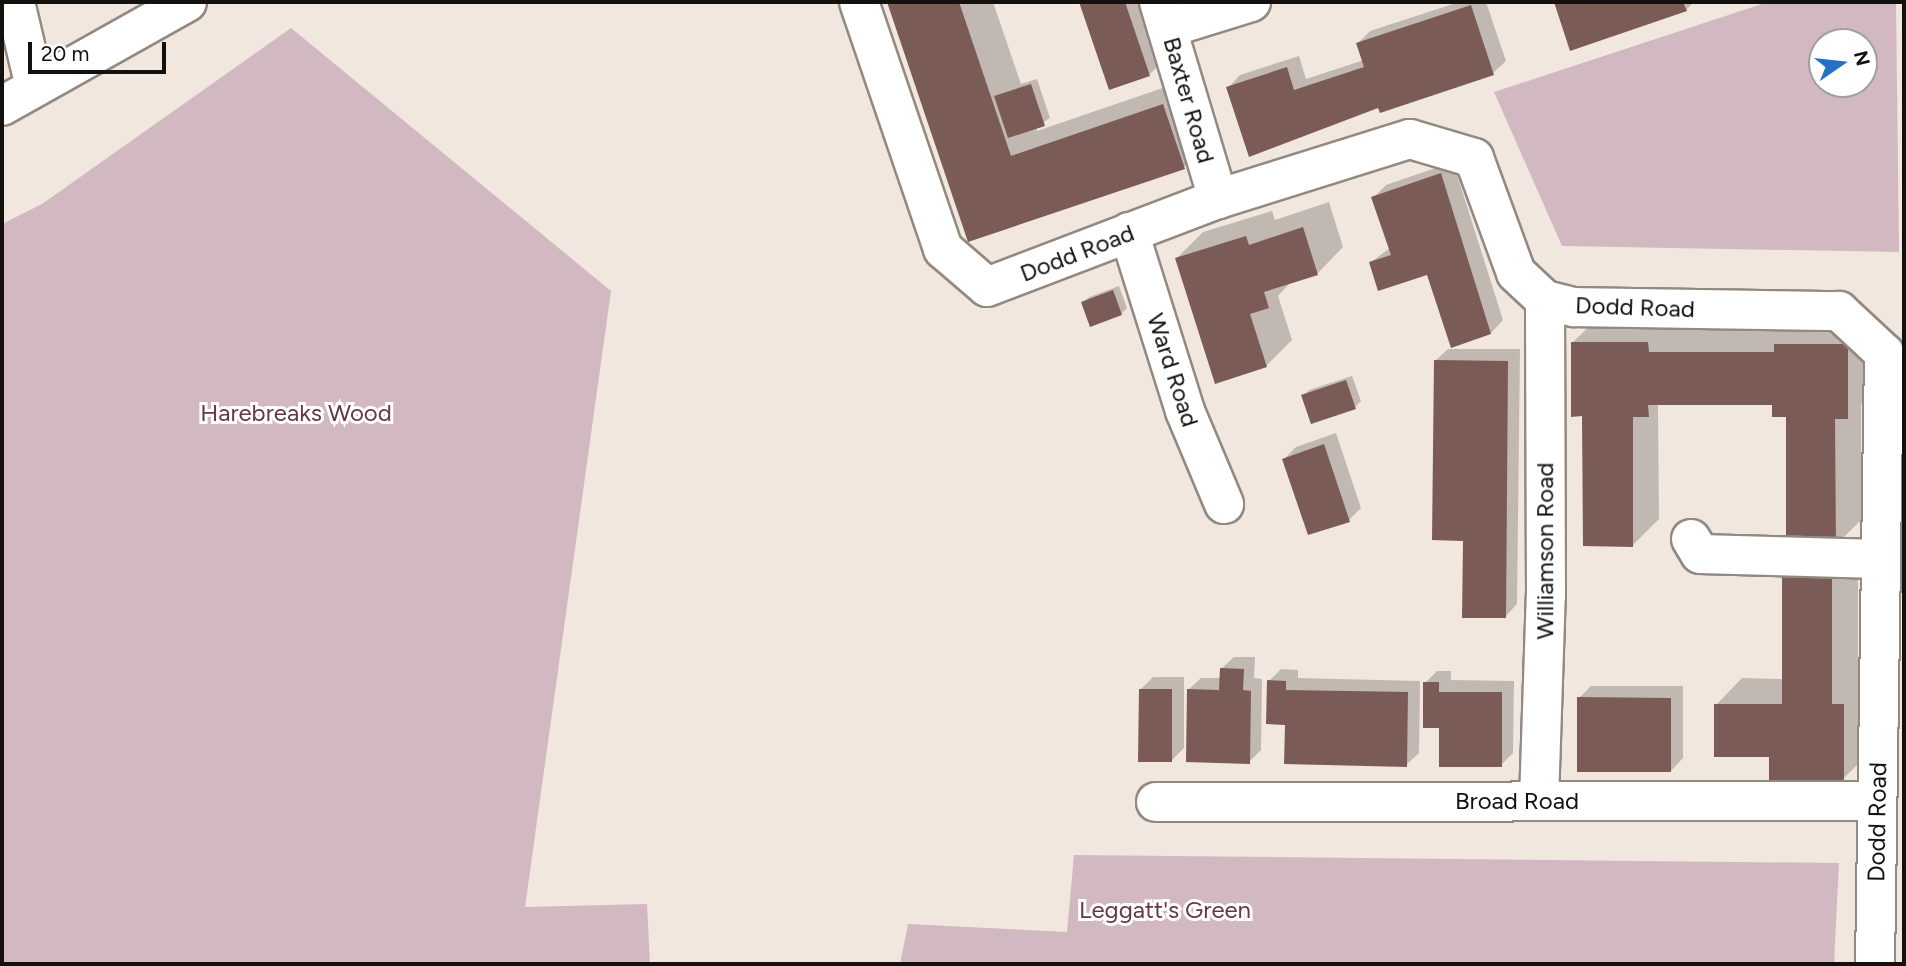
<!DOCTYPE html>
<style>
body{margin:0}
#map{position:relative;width:1906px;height:966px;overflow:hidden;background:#f1e7de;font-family:Figtree,sans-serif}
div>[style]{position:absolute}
.green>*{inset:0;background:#d2b9c1}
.shadow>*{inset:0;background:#0003}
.building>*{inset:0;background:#7a5b55}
.roads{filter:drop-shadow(2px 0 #928981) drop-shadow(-2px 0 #928981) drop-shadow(0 2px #928981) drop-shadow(0 -2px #928981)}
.minor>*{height:38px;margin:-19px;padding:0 19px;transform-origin:19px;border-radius:19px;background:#fff}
span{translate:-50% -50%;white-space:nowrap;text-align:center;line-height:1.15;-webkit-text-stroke:6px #fff;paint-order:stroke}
.street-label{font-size:24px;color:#13100d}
.park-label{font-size:24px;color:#673649}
.frame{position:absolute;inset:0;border:4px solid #13100d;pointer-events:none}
.north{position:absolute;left:1808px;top:28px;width:70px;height:70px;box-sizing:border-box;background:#fff;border:2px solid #a19f9e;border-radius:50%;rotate:76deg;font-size:19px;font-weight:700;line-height:28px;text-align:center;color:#13100d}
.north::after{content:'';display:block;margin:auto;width:24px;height:32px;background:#2671c1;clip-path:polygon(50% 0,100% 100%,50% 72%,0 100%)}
.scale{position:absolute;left:28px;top:42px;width:138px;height:32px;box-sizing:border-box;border:4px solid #13100d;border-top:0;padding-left:9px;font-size:21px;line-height:24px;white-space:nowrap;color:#13100d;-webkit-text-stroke:5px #fff;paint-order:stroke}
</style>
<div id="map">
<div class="green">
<i style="clip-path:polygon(evenodd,1768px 2px,1896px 2px,1899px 252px,1562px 246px,1494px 92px,1768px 2px,1822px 42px,1864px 42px,1864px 84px,1822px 84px,1822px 42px)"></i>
<i style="clip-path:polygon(291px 28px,611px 291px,525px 907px,647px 904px,650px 964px,2px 964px,2px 224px,42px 204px)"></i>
<i style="clip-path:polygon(1074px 855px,1839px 863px,1834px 964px,900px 964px,908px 924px,1067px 932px)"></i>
</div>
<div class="shadow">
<i style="clip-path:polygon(889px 2px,993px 2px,1021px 84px,1037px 79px,1050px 118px,1036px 127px,1037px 131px,1189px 79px,1210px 141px,1184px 167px,969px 240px)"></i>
<i style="clip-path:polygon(1081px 2px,1141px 2px,1161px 63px,1149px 75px,1110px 88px)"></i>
<i style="clip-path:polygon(1459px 2px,1486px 2px,1506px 61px,1493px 73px,1379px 106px,1228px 88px,1240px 75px,1299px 56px,1306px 79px,1364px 60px,1358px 43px,1370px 31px)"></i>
<i style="clip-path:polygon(1556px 2px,1694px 2px,1686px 10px,1571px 48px)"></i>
<i style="clip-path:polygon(1453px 162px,1503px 320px,1491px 333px,1428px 272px,1371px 262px,1390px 248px,1373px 198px,1386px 185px)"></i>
<i style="clip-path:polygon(1329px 202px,1343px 247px,1317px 274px,1292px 281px,1278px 296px,1292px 340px,1266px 366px,1177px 258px,1203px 232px,1272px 211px,1275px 220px)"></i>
<i style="clip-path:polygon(1119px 286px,1127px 308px,1121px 314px,1083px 303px,1089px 297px)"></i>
<i style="clip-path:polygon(1599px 317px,1873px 319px,1873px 391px,1861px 404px,1861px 520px,1833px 548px,1858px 548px,1858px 679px,1870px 679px,1870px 752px,1844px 778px,1770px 755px,1716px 705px,1742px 678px,1783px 679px,1811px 546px,1788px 415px,1774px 404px,1658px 405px,1659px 519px,1633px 545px,1584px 414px,1572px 343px)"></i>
<i style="clip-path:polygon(1448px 349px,1520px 349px,1517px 604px,1505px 617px,1465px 539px,1435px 361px)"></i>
<i style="clip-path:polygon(1352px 376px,1361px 401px,1355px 407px,1303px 396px,1309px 390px)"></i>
<i style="clip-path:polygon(1336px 433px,1361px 508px,1349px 520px,1284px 459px,1296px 447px)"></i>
<i style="clip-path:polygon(1234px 657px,1255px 657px,1254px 678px,1262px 679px,1261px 750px,1249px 762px,1188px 690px,1201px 678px,1221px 678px,1221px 669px)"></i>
<i style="clip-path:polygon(1281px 669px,1298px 670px,1298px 678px,1420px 681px,1419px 753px,1406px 765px,1269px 681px)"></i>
<i style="clip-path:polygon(1437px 671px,1451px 671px,1451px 680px,1514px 681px,1513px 753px,1501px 765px,1425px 683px)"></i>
<i style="clip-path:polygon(1153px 677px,1184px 677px,1184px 748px,1172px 760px,1141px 689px)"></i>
<i style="clip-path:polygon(1591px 686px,1683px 686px,1683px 758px,1671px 771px,1579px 698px)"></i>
</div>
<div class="building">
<i style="clip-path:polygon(887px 2px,959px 2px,1011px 156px,1163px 104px,1185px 169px,968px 242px)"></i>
<i style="clip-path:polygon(1079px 2px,1125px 2px,1150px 76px,1109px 90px)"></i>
<i style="clip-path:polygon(1554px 2px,1683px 2px,1687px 11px,1570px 51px)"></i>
<i style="clip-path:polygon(1471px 5px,1494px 75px,1380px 113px,1378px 108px,1249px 157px,1226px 87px,1287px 67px,1294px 90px,1364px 67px,1356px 43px)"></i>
<i style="clip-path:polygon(1031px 84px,1045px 126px,1008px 138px,994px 96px)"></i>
<i style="clip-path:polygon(1441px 173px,1491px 334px,1451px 348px,1427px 275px,1378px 291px,1369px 262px,1391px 255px,1371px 197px)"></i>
<i style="clip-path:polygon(1303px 227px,1318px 275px,1264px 292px,1269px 308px,1250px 314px,1267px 367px,1215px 384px,1175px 258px,1246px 236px,1249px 245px)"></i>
<i style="clip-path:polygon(1113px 290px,1122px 315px,1090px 327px,1081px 302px)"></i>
<i style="clip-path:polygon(1571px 342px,1648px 342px,1649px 352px,1774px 352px,1774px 344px,1848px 344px,1848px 419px,1835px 419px,1836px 548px,1786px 548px,1786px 417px,1772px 417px,1772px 405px,1648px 405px,1649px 417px,1633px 417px,1633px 547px,1583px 546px,1582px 416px,1571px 417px)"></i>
<i style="clip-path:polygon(1434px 360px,1508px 361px,1506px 618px,1462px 618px,1463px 541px,1432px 540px)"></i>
<i style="clip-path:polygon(1346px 380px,1356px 409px,1311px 424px,1301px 395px)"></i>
<i style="clip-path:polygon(1324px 444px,1350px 522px,1308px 535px,1282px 459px)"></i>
<i style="clip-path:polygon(1782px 573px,1832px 574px,1832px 704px,1844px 704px,1844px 780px,1769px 780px,1769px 757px,1714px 757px,1714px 704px,1782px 704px)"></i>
<i style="clip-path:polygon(1220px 668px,1244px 669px,1243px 690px,1251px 691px,1250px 764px,1186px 762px,1187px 689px,1219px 690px)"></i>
<i style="clip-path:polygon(1267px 680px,1286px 681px,1286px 690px,1408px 692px,1407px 767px,1284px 764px,1285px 725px,1266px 724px)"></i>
<i style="clip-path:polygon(1423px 682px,1439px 682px,1439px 692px,1502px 692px,1502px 767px,1439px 767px,1439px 728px,1423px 728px)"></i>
<i style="clip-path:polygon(1139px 689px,1172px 689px,1172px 762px,1138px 762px)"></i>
<i style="clip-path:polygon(1577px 697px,1671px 698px,1671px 772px,1577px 772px)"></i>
</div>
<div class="roads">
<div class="minor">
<i style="left:15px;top:2px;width:87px;rotate:76.8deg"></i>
<i style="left:859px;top:2px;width:261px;rotate:71.2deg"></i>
<i style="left:943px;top:249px;width:58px;rotate:40.8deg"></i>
<i style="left:987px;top:287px;width:247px;rotate:-20.9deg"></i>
<i style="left:1218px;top:199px;width:201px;rotate:-17.4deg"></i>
<i style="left:1410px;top:139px;width:67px;rotate:16.5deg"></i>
<i style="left:1474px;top:158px;width:122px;rotate:69.9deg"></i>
<i style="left:1516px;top:273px;width:40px;rotate:43deg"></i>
<i style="left:1545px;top:300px;width:30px;rotate:14deg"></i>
<i style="left:1574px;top:307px;width:265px;rotate:0.9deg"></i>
<i style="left:1839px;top:311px;width:62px;rotate:43deg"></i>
<i style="left:1884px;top:353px;width:611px;rotate:90.84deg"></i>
<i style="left:1159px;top:2px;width:206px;rotate:73.3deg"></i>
<i style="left:1167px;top:28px;width:88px;rotate:-17.2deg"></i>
<i style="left:2px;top:106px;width:212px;rotate:-29.3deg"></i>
<i style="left:1129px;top:232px;width:188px;rotate:72.6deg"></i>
<i style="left:1185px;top:411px;width:101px;rotate:67.2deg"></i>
<i style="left:1691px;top:539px;width:17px;rotate:59deg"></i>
<i style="left:1700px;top:554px;width:179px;rotate:1.6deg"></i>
<i style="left:1539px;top:801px;width:206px;rotate:-88.1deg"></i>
<i style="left:1546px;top:595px;width:295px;rotate:-90.2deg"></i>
<i style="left:1156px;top:802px;width:721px;rotate:-0.08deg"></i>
</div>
</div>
<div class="street-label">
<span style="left:1189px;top:100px;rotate:74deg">Baxter Road</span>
<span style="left:1077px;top:253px;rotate:-21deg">Dodd Road</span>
<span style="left:1635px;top:307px;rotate:2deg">Dodd Road</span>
<span style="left:1173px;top:370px;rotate:72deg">Ward Road</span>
<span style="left:1545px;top:551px;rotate:-90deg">Williamson Road</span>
<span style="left:1517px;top:801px">Broad Road</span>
<span style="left:1877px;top:822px;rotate:-89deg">Dodd Road</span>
</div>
<div class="park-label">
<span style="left:296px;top:413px">Harebreaks Wood</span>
<span style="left:1165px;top:910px">Leggatt's Green</span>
</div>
<div class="frame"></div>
<div class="north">N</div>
<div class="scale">20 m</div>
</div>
